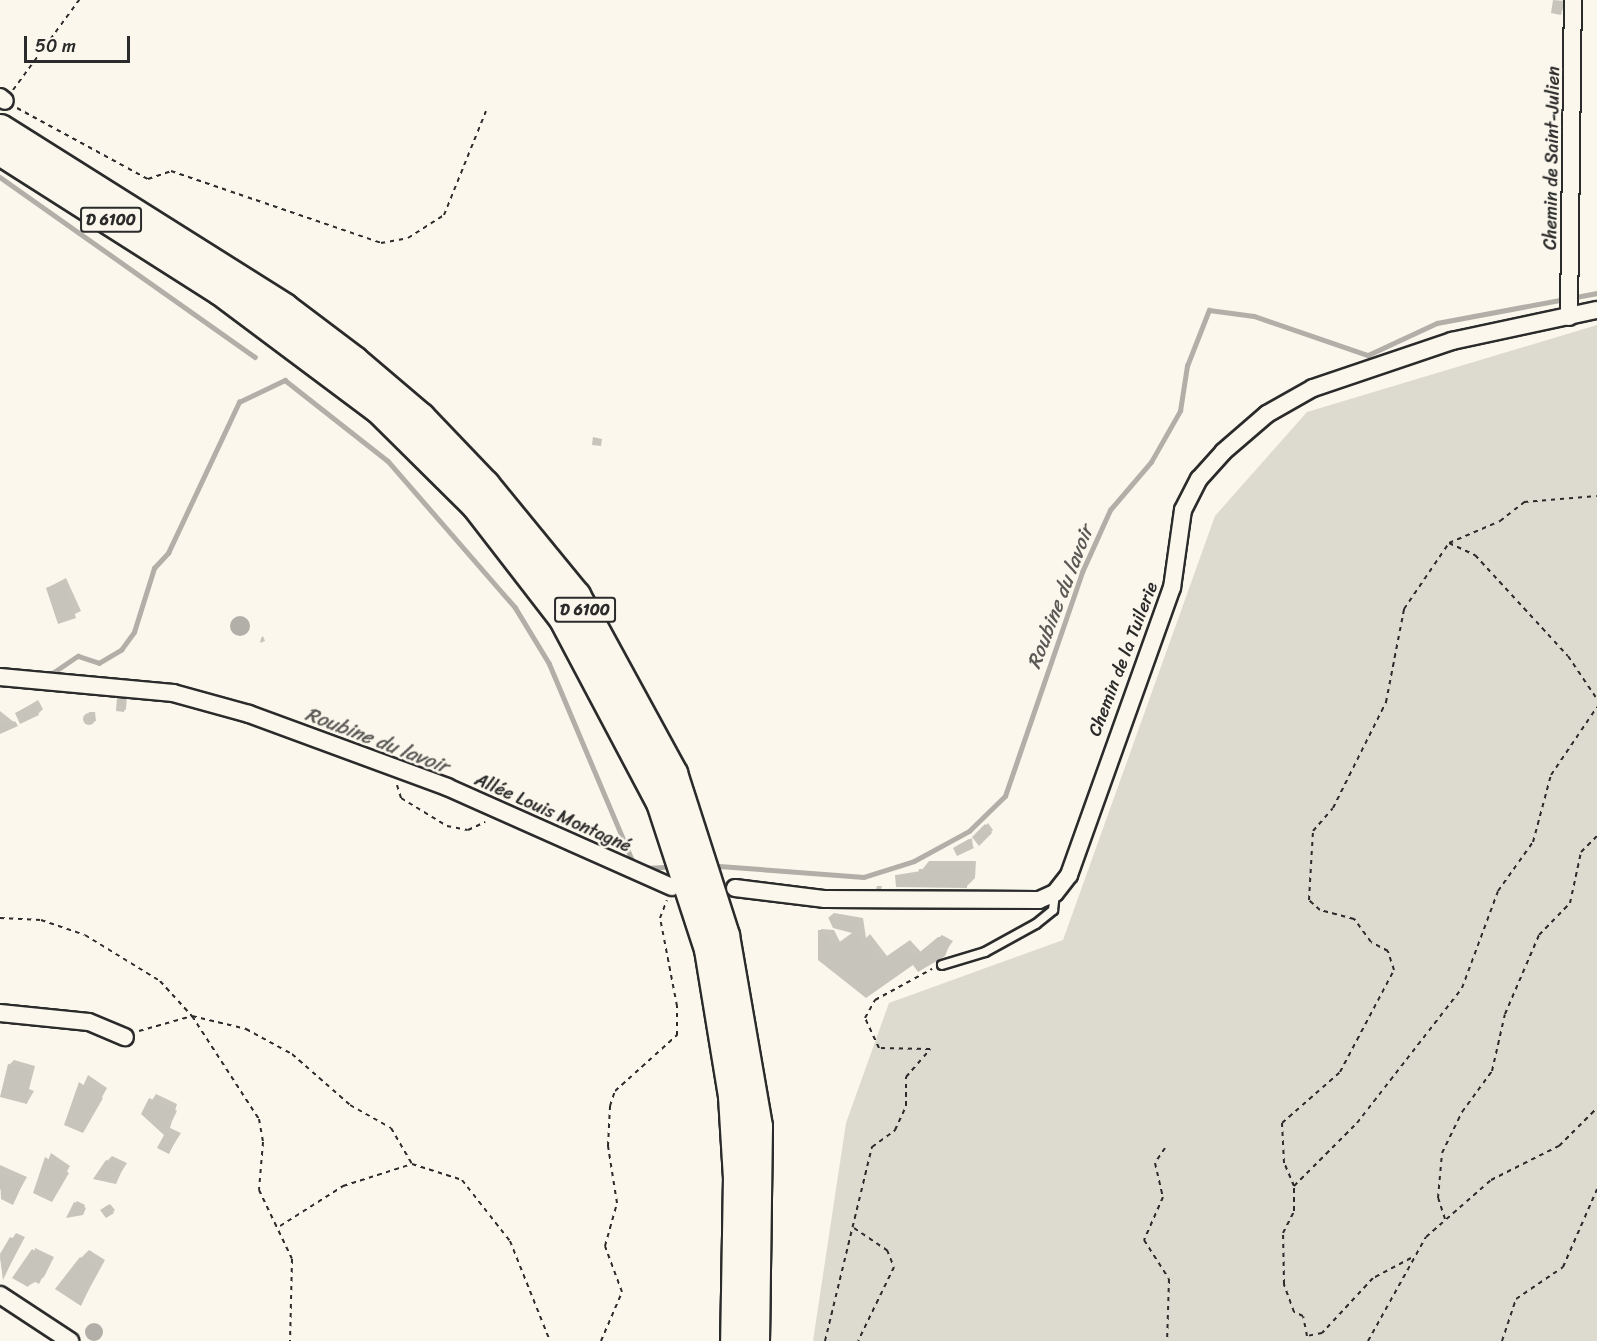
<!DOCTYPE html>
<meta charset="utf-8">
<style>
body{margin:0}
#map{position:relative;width:1597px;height:1341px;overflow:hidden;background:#fbf7ec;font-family:Sriracha,sans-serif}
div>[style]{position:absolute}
.green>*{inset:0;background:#dddad0}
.water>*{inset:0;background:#b1afa7}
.round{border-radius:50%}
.shadow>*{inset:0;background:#0003}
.stream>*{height:4.5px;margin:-2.25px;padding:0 2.25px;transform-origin:2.25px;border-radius:2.25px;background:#b1afa7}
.building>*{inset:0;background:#c7c4bc}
.path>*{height:2px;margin-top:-1px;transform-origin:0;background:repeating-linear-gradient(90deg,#2b2b2b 0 4.5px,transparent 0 9px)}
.roads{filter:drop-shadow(2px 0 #2b2b2b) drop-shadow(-2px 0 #2b2b2b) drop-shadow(0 2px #2b2b2b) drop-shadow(0 -2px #2b2b2b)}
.lane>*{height:8px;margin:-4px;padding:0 4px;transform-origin:4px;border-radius:4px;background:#fbf7ec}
.street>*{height:16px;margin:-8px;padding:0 8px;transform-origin:8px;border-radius:8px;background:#fbf7ec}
.primary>*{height:27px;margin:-13.5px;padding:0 13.5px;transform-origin:13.5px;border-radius:13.5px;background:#fbf7ec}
span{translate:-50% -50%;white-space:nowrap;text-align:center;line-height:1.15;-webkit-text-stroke:5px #fbf7ec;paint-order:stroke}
.shield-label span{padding:2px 4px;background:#fbf7ec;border:2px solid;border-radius:4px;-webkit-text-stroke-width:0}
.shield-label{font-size:16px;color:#2b2b2b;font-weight:700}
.street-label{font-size:18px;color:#2b2b2b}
.water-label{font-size:20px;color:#5a5956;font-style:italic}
.scale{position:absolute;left:24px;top:36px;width:106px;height:27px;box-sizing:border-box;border:3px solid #2b2b2b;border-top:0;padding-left:8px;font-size:18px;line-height:21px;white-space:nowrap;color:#2b2b2b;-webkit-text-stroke:4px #fbf7ec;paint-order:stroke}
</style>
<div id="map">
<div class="green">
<i style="clip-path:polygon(1597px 325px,1597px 1341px,813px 1341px,846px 1123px,889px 1003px,1063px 940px,1215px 516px,1307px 412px)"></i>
</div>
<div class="water">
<i class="round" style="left:230px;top:616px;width:20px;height:20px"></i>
<i class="round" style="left:85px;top:1323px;width:18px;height:18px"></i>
</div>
<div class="shadow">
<i style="clip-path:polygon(66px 578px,81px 611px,59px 622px,47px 588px)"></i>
<i style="clip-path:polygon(263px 636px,265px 641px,260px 643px,261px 638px)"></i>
<i style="clip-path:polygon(127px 696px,126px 709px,124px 711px,119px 698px)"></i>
<i style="clip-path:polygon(38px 700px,43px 709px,38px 714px,16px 713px)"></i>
<i style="clip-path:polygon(0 711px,15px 723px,0 732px)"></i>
<i style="clip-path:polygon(89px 712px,95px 712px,96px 721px,87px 724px)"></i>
<i style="clip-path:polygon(988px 823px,993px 830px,980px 843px,974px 837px)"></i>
<i style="clip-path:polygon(972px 838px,973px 847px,957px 846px)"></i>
<i style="clip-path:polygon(929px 861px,976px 861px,975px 878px,967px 886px,896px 875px,921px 871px)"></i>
<i style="clip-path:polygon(877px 886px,882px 886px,880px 893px,875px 893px)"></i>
<i style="clip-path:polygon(834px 913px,863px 918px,866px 938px,870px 934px,887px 956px,910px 940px,921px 952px,942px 935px,953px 941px,944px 954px,914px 962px,866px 997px,819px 959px,821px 929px,834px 930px,840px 942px,854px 932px,829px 917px)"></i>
<i style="clip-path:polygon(14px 1060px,35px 1066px,29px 1089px,34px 1091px,27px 1103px,9px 1065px)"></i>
<i style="clip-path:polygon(88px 1075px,107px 1088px,83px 1132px,66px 1124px)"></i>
<i style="clip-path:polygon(156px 1094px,177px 1104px,170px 1128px,181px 1133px,169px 1152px,166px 1134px,143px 1114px)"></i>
<i style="clip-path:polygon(51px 1153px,70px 1166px,51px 1200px,35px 1192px)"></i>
<i style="clip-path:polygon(112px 1156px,127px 1163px,115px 1182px,107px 1161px)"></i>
<i style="clip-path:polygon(0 1165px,27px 1177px,12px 1203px,0 1189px)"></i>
<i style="clip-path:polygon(77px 1201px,85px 1205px,82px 1214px,75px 1203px)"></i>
<i style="clip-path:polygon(110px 1204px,115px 1210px,113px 1212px,104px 1208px)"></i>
<i style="clip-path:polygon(16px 1233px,25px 1237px,3px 1278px,0 1257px)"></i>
<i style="clip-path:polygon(35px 1248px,54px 1257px,44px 1277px,28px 1286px)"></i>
<i style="clip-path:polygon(89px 1250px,105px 1260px,81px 1304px,81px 1258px)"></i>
</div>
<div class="stream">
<i style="left:0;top:177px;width:312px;rotate:35.2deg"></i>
<i style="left:48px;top:676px;width:36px;rotate:-34deg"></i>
<i style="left:78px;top:656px;width:22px;rotate:18deg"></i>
<i style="left:99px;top:663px;width:26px;rotate:-31deg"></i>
<i style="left:121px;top:650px;width:22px;rotate:-54deg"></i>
<i style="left:134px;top:632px;width:67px;rotate:-72.6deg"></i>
<i style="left:154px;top:568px;width:21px;rotate:-47deg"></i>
<i style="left:168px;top:553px;width:167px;rotate:-64.8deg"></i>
<i style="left:239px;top:402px;width:51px;rotate:-25.6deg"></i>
<i style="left:285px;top:380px;width:131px;rotate:38.2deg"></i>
<i style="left:388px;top:461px;width:194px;rotate:49deg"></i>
<i style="left:515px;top:607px;width:66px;rotate:58.7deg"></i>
<i style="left:549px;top:663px;width:218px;rotate:67.1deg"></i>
<i style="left:320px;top:732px;width:64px;rotate:20.1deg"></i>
<i style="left:719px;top:866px;width:145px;rotate:4.3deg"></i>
<i style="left:864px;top:877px;width:52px;rotate:-17.7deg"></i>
<i style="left:914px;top:861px;width:63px;rotate:-28.6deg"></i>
<i style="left:969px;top:831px;width:50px;rotate:-44.2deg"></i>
<i style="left:1005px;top:796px;width:237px;rotate:-71deg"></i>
<i style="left:1082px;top:572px;width:68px;rotate:-65.7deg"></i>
<i style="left:1110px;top:510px;width:63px;rotate:-49.5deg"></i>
<i style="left:1151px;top:462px;width:59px;rotate:-60.4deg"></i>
<i style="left:1180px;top:411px;width:46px;rotate:-81.2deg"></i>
<i style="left:1187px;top:366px;width:60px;rotate:-68.6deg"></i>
<i style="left:1209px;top:310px;width:45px;rotate:7.6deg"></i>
<i style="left:1254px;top:316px;width:120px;rotate:18.9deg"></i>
<i style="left:1368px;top:355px;width:76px;rotate:-24.9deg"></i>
<i style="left:1437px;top:323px;width:163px;rotate:-10.6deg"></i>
<i style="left:644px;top:868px;width:21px;rotate:-3deg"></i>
</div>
<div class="building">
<i style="clip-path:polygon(1553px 0,1565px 1px,1561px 15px,1551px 13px)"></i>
<i style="clip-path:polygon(593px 437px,602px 439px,601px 446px,592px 445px)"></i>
<i style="clip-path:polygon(64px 581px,76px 618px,58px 624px,46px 588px)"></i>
<i style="clip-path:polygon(117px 697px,126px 697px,124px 712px,116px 711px)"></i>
<i style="clip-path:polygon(33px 704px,39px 715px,20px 724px,15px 713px)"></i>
<i class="round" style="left:83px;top:713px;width:12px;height:12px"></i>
<i style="clip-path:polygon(0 720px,7px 725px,15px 721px,18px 726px,0 734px)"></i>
<i style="clip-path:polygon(985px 824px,992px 833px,979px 846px,972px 837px)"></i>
<i style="clip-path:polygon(969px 839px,974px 848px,957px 856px,953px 848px)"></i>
<i style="clip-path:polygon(919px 869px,968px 869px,967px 888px,896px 887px,895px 875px,918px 875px)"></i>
<i style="clip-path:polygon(828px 917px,858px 922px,855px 935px,879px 963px,901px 947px,914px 957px,938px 937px,947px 938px,949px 946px,945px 956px,918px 972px,913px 965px,866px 998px,818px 960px,818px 930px,824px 930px,830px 949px,852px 933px,833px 928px)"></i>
<i style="clip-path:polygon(8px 1064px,31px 1070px,27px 1104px,0 1097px)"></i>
<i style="clip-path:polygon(79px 1082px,103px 1098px,83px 1133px,64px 1125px)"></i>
<i style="clip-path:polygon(149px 1098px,177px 1111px,166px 1133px,177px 1138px,169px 1154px,157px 1148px,164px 1135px,141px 1114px)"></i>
<i style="clip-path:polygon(45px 1157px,69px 1173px,52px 1202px,33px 1193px)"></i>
<i style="clip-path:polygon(106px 1160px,123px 1168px,116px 1184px,93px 1179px)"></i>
<i style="clip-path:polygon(0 1172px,23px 1183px,13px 1205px,1px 1199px)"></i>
<i style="clip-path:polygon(74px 1202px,86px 1208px,83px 1215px,66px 1218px)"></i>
<i style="clip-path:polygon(108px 1205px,114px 1213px,106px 1218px,100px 1210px)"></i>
<i style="clip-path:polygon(10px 1237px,21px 1242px,3px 1280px,0 1254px)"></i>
<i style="clip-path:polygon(32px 1249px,50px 1262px,39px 1284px,32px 1280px,28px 1287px,12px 1278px)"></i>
<i style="clip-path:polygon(80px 1257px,98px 1269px,81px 1306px,55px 1289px)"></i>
</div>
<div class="path">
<i style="left:13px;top:90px;width:112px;rotate:-53.7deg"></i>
<i style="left:17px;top:108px;width:149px;rotate:28.5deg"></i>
<i style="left:148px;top:179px;width:24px;rotate:-19deg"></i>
<i style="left:171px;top:171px;width:222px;rotate:18.9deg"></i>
<i style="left:381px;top:243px;width:27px;rotate:-10deg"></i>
<i style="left:408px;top:238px;width:43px;rotate:-32.6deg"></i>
<i style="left:444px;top:215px;width:112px;rotate:-68deg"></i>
<i style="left:1449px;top:543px;width:29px;rotate:25deg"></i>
<i style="left:1475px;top:555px;width:137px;rotate:47.4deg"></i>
<i style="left:1568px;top:656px;width:52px;rotate:56deg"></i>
<i style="left:397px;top:785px;width:14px;rotate:73deg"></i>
<i style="left:401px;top:798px;width:54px;rotate:31.3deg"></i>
<i style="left:447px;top:826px;width:21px;rotate:11deg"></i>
<i style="left:468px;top:830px;width:19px;rotate:-25deg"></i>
<i style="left:0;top:918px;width:41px;rotate:2.8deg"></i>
<i style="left:41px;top:920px;width:46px;rotate:18.8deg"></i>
<i style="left:85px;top:935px;width:88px;rotate:31.5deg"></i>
<i style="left:160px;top:981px;width:47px;rotate:47.6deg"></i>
<i style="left:192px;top:1016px;width:123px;rotate:57deg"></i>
<i style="left:259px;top:1119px;width:23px;rotate:80deg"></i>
<i style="left:263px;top:1142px;width:48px;rotate:94.8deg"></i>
<i style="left:259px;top:1190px;width:76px;rotate:64.4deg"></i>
<i style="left:292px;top:1259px;width:82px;rotate:91.4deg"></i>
<i style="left:139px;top:1031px;width:55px;rotate:-15.8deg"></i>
<i style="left:192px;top:1016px;width:56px;rotate:13.5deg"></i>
<i style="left:246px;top:1029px;width:52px;rotate:28.5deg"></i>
<i style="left:292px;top:1054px;width:77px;rotate:41.3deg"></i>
<i style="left:350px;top:1105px;width:47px;rotate:29.3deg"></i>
<i style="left:391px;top:1128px;width:42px;rotate:59.7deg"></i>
<i style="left:412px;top:1164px;width:52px;rotate:17.7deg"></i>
<i style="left:462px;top:1180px;width:78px;rotate:51.8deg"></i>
<i style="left:510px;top:1241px;width:108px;rotate:68.2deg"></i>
<i style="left:1165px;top:1148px;width:18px;rotate:124deg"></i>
<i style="left:1155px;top:1163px;width:35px;rotate:77deg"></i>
<i style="left:1163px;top:1197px;width:47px;rotate:113.8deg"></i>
<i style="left:1144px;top:1240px;width:46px;rotate:57.3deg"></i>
<i style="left:1169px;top:1279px;width:62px;rotate:91.8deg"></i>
<i style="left:1294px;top:1186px;width:89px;rotate:-45deg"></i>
<i style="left:1357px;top:1123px;width:171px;rotate:-52.1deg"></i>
<i style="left:1462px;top:988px;width:103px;rotate:-69.6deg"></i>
<i style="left:1498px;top:891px;width:60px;rotate:-54.5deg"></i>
<i style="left:1533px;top:842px;width:69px;rotate:-75deg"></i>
<i style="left:1551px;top:775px;width:82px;rotate:-55.9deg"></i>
<i style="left:1445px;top:1219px;width:22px;rotate:-108deg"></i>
<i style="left:1438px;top:1198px;width:45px;rotate:-84.9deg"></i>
<i style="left:1442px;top:1153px;width:46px;rotate:-64deg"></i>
<i style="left:1462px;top:1112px;width:51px;rotate:-53.8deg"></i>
<i style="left:1492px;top:1071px;width:58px;rotate:-77.2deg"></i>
<i style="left:1505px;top:1014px;width:86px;rotate:-66.7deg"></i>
<i style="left:1539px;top:935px;width:45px;rotate:-45.9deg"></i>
<i style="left:1570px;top:903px;width:52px;rotate:-77.8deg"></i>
<i style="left:1581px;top:852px;width:23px;rotate:-45deg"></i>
<i style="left:280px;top:1226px;width:75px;rotate:-32.4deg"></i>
<i style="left:343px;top:1186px;width:72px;rotate:-17.7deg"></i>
<i style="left:854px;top:1228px;width:40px;rotate:34deg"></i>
<i style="left:887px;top:1250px;width:18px;rotate:68deg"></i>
<i style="left:894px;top:1267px;width:82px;rotate:115.9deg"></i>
<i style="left:1411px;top:1258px;width:43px;rotate:152.2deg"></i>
<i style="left:1373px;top:1278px;width:75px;rotate:132.8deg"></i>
<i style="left:1322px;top:1333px;width:15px;rotate:169deg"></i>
<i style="left:1307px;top:1336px;width:20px;rotate:-101deg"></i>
<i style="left:1303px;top:1316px;width:10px;rotate:-156deg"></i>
<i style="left:1294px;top:1312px;width:30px;rotate:-110deg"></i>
<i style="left:1284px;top:1284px;width:51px;rotate:-91.1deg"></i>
<i style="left:1283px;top:1233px;width:25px;rotate:-63deg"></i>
<i style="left:1294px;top:1211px;width:25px;rotate:-90deg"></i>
<i style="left:1294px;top:1186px;width:25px;rotate:-113deg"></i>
<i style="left:1284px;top:1163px;width:40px;rotate:-92.9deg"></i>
<i style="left:1282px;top:1123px;width:77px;rotate:-41.3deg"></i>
<i style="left:1340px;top:1072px;width:115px;rotate:-62.1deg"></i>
<i style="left:1394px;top:970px;width:20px;rotate:-108deg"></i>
<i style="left:1388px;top:951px;width:19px;rotate:-152deg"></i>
<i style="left:1371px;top:942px;width:29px;rotate:-126deg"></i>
<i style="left:1354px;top:919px;width:35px;rotate:-165deg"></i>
<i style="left:1320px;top:910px;width:15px;rotate:-138deg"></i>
<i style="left:1309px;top:900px;width:69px;rotate:-86.7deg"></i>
<i style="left:1313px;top:831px;width:30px;rotate:-49deg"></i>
<i style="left:1333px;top:808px;width:119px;rotate:-63.4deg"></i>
<i style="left:1386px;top:702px;width:95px;rotate:-79deg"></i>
<i style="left:1404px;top:609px;width:80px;rotate:-55.7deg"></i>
<i style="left:1449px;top:543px;width:56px;rotate:-23.3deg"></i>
<i style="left:1500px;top:521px;width:31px;rotate:-38deg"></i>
<i style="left:1524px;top:502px;width:73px;rotate:-4.7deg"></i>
<i style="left:601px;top:1341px;width:53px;rotate:-66.8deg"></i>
<i style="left:622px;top:1292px;width:49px;rotate:-110.3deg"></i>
<i style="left:605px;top:1246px;width:45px;rotate:-74.4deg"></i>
<i style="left:617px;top:1203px;width:58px;rotate:-99deg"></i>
<i style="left:608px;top:1146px;width:40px;rotate:-87.1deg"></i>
<i style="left:610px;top:1106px;width:16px;rotate:-72deg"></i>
<i style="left:615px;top:1091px;width:84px;rotate:-42.1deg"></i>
<i style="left:677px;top:1035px;width:29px;rotate:-90deg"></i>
<i style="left:677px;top:1006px;width:90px;rotate:-100.9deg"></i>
<i style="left:660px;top:918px;width:19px;rotate:-69deg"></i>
<i style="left:825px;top:1341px;width:200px;rotate:-76.4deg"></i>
<i style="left:872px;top:1147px;width:29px;rotate:-36deg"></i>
<i style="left:895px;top:1130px;width:26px;rotate:-65deg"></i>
<i style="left:906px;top:1106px;width:29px;rotate:-90deg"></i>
<i style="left:906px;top:1077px;width:37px;rotate:-49deg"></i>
<i style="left:930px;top:1049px;width:51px;rotate:-178.9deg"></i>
<i style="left:879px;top:1048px;width:33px;rotate:-115deg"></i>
<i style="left:865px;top:1018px;width:21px;rotate:-61deg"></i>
<i style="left:875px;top:1000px;width:65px;rotate:-28.5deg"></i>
<i style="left:1368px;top:1341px;width:119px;rotate:-60.9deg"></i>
<i style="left:1426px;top:1237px;width:86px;rotate:-41.2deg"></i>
<i style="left:1491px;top:1180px;width:76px;rotate:-26.6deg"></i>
<i style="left:1559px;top:1146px;width:54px;rotate:-45deg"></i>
<i style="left:1502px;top:1341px;width:44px;rotate:-71.6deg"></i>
<i style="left:1516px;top:1299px;width:57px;rotate:-34.2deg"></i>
<i style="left:1563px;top:1267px;width:85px;rotate:-66.4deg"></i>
</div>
<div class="roads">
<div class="lane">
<i style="left:942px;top:965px;width:45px;rotate:-16.8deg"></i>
<i style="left:985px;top:952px;width:58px;rotate:-28.8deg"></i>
<i style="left:1036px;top:924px;width:22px;rotate:-39deg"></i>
<i style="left:1053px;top:910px;width:17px;rotate:-83deg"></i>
</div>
<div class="street">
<i style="left:0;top:97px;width:6px;rotate:39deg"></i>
<i style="left:1569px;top:317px;width:317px;rotate:-89.3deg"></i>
<i style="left:0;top:677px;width:174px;rotate:5.3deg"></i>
<i style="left:173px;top:693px;width:79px;rotate:15.4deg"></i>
<i style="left:249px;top:714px;width:211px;rotate:20.2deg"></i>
<i style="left:447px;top:787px;width:246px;rotate:24deg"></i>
<i style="left:735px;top:888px;width:91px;rotate:7deg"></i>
<i style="left:825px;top:899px;width:214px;rotate:0.3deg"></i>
<i style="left:1039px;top:900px;width:17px;rotate:-24deg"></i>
<i style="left:1055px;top:893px;width:23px;rotate:-52deg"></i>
<i style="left:1069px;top:875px;width:305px;rotate:-70.3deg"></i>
<i style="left:1172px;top:588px;width:79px;rotate:-82deg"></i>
<i style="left:1183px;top:510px;width:35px;rotate:-63deg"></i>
<i style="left:1199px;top:479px;width:36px;rotate:-48deg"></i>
<i style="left:1223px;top:452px;width:58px;rotate:-40.8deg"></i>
<i style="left:1267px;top:414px;width:53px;rotate:-29.5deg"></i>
<i style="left:1313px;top:388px;width:147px;rotate:-18.7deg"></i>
<i style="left:1452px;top:341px;width:148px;rotate:-12.1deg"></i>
<i style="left:0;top:1013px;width:89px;rotate:5.8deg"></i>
<i style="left:89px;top:1022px;width:39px;rotate:23deg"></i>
<i style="left:0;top:1295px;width:84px;rotate:33.3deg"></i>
</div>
<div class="primary">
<i style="left:0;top:128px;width:336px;rotate:32.2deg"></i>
<i style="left:284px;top:307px;width:88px;rotate:37.1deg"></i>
<i style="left:354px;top:360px;width:88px;rotate:40.4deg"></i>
<i style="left:421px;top:417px;width:93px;rotate:46.3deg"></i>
<i style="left:485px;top:484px;width:144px;rotate:50.7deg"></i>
<i style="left:576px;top:595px;width:203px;rotate:61.4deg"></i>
<i style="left:673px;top:773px;width:170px;rotate:72.2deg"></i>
<i style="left:725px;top:935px;width:194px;rotate:80.2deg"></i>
<i style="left:758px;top:1126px;width:215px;rotate:90.8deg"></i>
<i style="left:0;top:151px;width:261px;rotate:32.5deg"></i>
<i style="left:220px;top:291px;width:197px;rotate:36.8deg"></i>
<i style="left:378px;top:409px;width:136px;rotate:44.7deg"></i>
<i style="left:475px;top:505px;width:144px;rotate:52.3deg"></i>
<i style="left:563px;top:619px;width:207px;rotate:62.1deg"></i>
<i style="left:660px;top:802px;width:155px;rotate:71.9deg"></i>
<i style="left:708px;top:949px;width:149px;rotate:80.7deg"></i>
<i style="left:732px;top:1096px;width:81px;rotate:86.5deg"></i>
<i style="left:737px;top:1177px;width:164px;rotate:91deg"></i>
</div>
</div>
<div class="shield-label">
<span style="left:111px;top:220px">D 6100</span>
<span style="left:585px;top:610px">D 6100</span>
</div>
<div class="street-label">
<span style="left:1552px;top:158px;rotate:-89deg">Chemin de Saint-Julien</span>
<span style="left:1123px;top:659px;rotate:-69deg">Chemin de la Tuilerie</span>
<span style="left:553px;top:813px;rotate:24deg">Allée Louis Montagné</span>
</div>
<div class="water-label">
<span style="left:1060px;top:597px;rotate:-69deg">Roubine du lavoir</span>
<span style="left:377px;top:740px;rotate:21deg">Roubine du lavoir</span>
</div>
<div class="scale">50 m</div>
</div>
